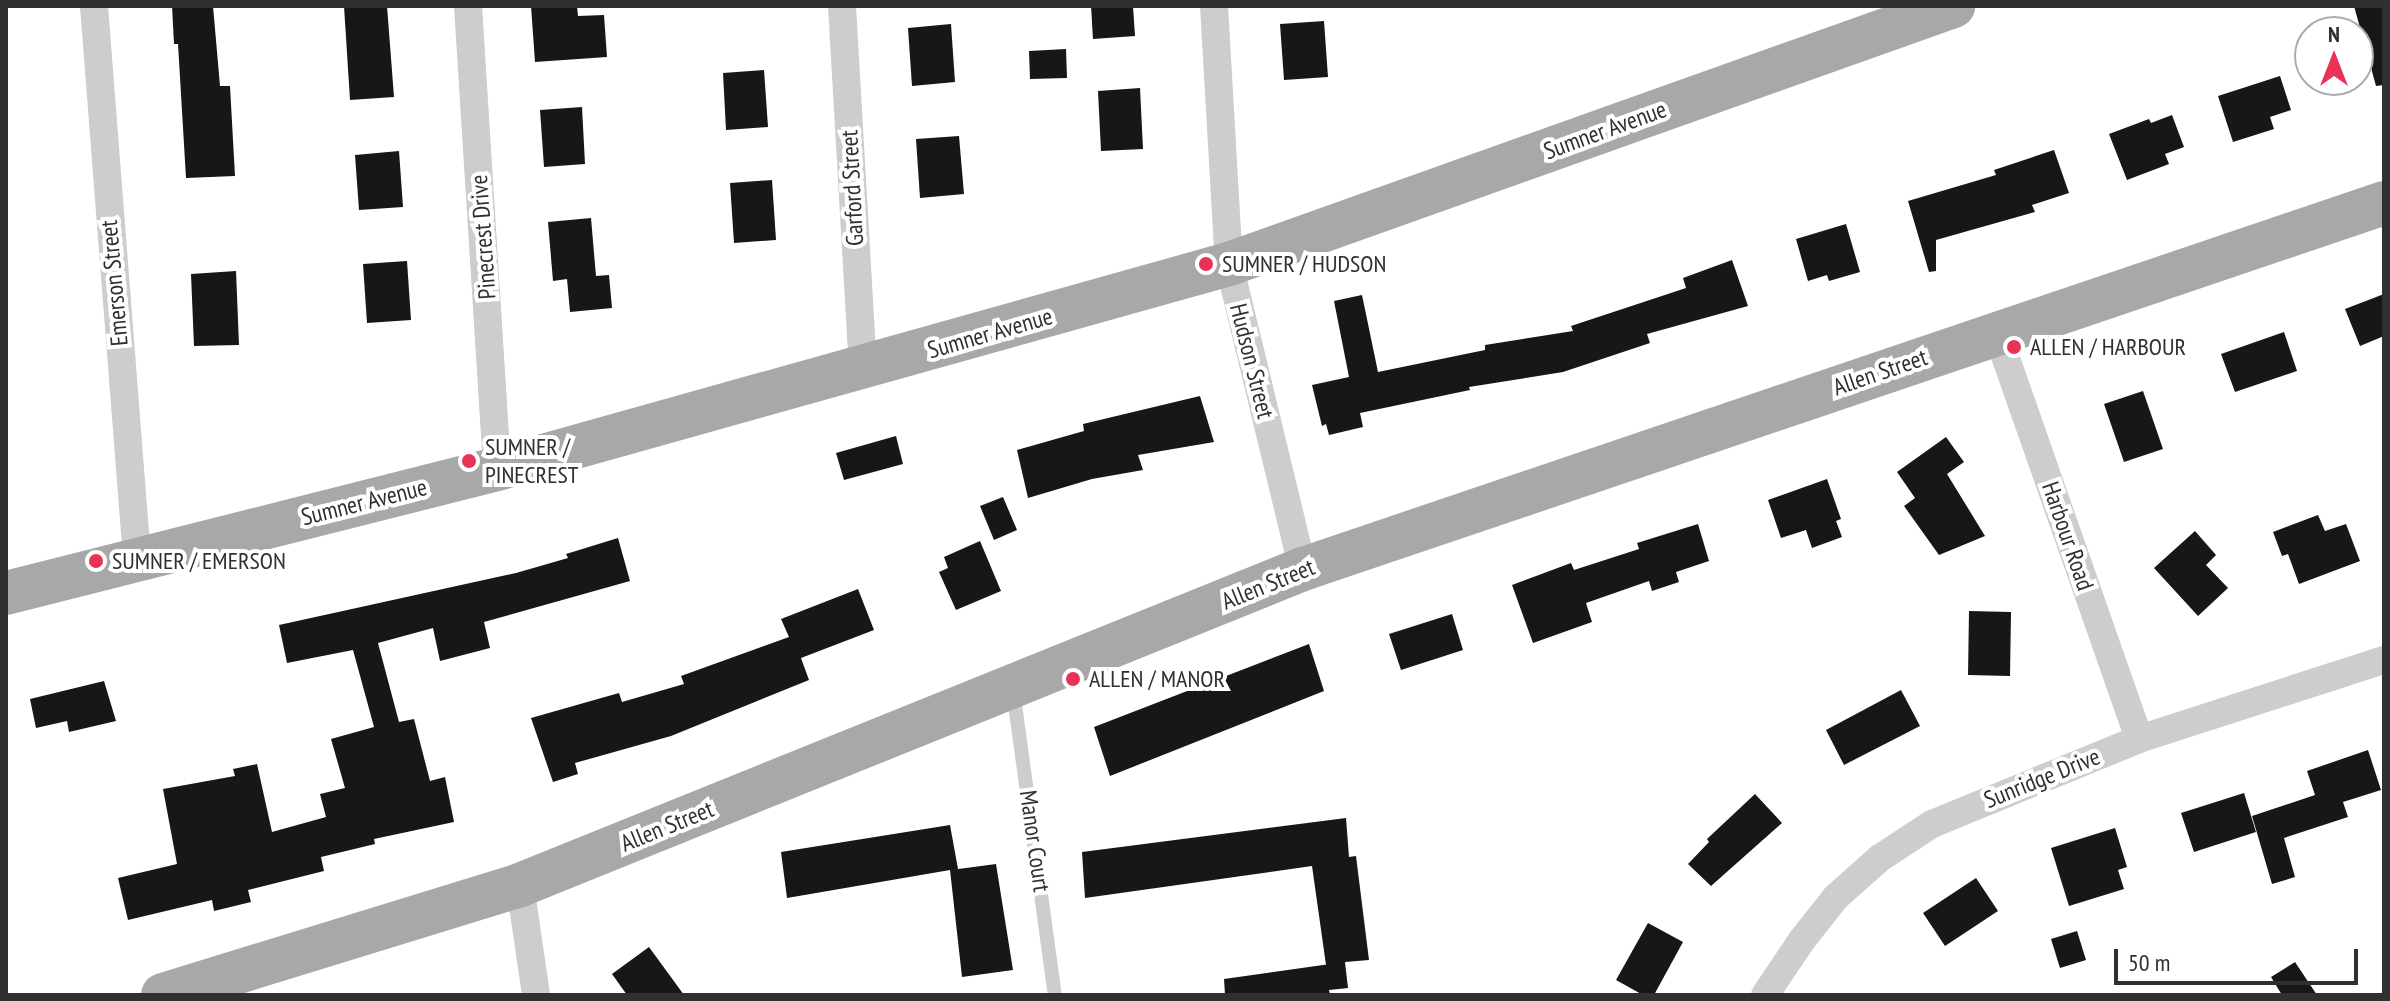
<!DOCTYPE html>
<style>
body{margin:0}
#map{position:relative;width:2390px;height:1001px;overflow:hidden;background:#fff;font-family:"PT Sans Narrow",sans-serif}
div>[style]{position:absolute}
.building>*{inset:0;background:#171717}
.lane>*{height:14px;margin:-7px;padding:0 7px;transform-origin:7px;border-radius:7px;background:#cdcdcd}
.street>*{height:28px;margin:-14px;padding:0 14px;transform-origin:14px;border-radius:14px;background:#cdcdcd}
.primary>*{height:44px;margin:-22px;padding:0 22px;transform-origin:22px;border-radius:22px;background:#a8a8a8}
.dots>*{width:22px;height:22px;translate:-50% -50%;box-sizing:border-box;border:4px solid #fff;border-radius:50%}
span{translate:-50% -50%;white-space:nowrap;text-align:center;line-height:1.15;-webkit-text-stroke:8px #fff;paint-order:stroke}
.street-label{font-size:24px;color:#303030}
.poi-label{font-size:24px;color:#303030}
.left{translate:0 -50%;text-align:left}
.frame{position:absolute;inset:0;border:8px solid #303030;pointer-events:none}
.north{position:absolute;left:2294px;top:16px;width:80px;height:80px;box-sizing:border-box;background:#fff;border:2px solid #acacac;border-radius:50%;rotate:0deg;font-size:22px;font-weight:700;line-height:32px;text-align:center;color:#303030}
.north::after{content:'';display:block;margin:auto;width:28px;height:36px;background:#e73357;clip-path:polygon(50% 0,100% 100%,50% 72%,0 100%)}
.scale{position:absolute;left:2114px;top:949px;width:244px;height:36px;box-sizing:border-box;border:4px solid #303030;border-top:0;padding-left:10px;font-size:24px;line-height:28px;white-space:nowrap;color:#303030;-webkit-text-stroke:6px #fff;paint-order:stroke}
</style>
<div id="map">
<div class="building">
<i style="clip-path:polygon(172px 6px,213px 6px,220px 86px,230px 86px,235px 176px,186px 178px,178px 44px,174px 44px)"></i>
<i style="clip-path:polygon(344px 6px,387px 6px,394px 97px,350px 100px)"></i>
<i style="clip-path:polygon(531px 6px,577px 6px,578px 16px,604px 15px,607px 57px,535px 62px)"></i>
<i style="clip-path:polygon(1091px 6px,1133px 6px,1135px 36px,1093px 39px)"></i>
<i style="clip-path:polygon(2354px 6px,2384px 6px,2384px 85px,2376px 86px)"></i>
<i style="clip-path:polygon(1324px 21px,1328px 77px,1284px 80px,1280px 24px)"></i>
<i style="clip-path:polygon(951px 24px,955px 82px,912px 86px,908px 28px)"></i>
<i style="clip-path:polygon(1066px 49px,1067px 78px,1030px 79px,1029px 51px)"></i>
<i style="clip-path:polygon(764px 70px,768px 127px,726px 130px,723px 73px)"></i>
<i style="clip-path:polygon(2280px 76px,2291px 110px,2270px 117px,2274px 129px,2233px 142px,2218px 96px)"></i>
<i style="clip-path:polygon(1140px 88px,1143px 149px,1101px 151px,1098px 91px)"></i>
<i style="clip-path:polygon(582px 107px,585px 164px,544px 167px,540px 110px)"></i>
<i style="clip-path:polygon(2172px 115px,2184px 147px,2165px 154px,2169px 164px,2127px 180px,2109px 134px,2149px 119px,2151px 123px)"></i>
<i style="clip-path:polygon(959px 136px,964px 194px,920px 198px,916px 139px)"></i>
<i style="clip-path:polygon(2054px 150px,2069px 193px,2032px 205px,2035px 212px,1936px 240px,1936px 271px,1929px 272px,1908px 201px,1996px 175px,1994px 170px)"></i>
<i style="clip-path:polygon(399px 151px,403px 207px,359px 210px,355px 155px)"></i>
<i style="clip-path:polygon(772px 180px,776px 240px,734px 243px,730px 183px)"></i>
<i style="clip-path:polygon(591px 218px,596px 276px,609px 275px,612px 308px,570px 312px,567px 279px,553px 281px,548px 222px)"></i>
<i style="clip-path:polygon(1846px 224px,1860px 272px,1829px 281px,1827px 275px,1808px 281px,1796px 239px)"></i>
<i style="clip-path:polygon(1732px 260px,1748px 306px,1647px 334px,1650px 343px,1563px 372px,1469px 387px,1470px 390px,1360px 413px,1363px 427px,1329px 435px,1326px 424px,1322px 426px,1312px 385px,1349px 377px,1334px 301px,1362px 295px,1378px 372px,1485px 350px,1485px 345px,1573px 331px,1571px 326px,1686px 288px,1683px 278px)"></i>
<i style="clip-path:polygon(407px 261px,411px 320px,367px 323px,363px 264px)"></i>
<i style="clip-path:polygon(236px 271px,239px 345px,194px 346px,191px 274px)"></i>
<i style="clip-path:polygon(2384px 294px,2384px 336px,2360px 346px,2345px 309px)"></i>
<i style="clip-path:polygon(2284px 332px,2297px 371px,2235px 392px,2221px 354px)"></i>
<i style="clip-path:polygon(2143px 391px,2163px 449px,2124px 462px,2104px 404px)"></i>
<i style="clip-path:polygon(1200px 396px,1214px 442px,1138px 455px,1143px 470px,1092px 479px,1028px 498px,1017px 450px,1084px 431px,1083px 424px)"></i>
<i style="clip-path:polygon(896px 436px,903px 464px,844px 480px,836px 453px)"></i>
<i style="clip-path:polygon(1946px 437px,1964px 462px,1947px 474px,1985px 536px,1939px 555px,1904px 506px,1915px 498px,1897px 472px)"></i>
<i style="clip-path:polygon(1827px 479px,1841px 519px,1836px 521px,1842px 537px,1812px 548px,1806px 530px,1781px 538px,1768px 500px)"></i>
<i style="clip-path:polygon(1003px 497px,1017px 530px,994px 540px,980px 506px)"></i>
<i style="clip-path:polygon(2318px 515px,2325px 531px,2346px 524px,2360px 561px,2299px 584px,2288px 554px,2282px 556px,2273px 532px)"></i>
<i style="clip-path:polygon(1698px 524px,1709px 561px,1676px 572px,1679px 582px,1652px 591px,1649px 581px,1586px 603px,1592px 622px,1533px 643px,1512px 585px,1571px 563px,1574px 570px,1639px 549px,1637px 543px)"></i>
<i style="clip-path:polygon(2195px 531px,2216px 555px,2206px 565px,2228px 588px,2198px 616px,2154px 568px)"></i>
<i style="clip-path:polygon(618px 538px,630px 581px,484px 622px,490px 648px,440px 661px,433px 628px,378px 643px,399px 722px,414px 719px,430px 781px,445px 777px,454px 822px,374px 839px,375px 844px,321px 857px,324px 871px,248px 890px,251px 902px,214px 911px,212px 900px,128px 920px,118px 878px,177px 864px,163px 789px,235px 776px,233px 769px,257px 764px,272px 832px,326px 817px,320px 794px,345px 788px,331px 739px,374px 727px,353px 650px,287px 663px,279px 625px,516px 573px,568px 558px,566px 554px)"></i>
<i style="clip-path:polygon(980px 541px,1001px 591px,956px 610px,939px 572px,948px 568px,944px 557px)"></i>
<i style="clip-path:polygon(858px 589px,874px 630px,801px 658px,809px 680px,671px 736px,575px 763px,578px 774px,553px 782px,531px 718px,619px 693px,622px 702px,684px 684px,681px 676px,789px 637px,781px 619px)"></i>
<i style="clip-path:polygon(1969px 611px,2011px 612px,2010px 676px,1968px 675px)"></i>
<i style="clip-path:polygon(1452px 614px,1463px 650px,1401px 670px,1389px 634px)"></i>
<i style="clip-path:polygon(1309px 644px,1324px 691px,1110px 776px,1094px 727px)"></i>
<i style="clip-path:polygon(104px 681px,116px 721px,69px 732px,67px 721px,36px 728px,30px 699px)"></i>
<i style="clip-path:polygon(1901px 690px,1920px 726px,1844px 765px,1826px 730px)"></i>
<i style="clip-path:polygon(2368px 750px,2381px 790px,2343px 802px,2348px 817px,2284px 838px,2295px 877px,2272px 884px,2252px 816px,2315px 795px,2307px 771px)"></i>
<i style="clip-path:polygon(2244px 793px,2256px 832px,2194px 852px,2181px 813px)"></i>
<i style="clip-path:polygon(1755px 794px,1782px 823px,1711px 886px,1688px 864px,1709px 842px,1707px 839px)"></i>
<i style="clip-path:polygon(1346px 818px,1349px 857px,1356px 856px,1369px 960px,1345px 962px,1348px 988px,1329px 990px,1330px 995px,1225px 995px,1224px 979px,1330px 964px,1326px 965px,1312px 866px,1085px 898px,1082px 852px)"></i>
<i style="clip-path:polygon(950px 825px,958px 869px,951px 870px,996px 864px,1013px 970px,962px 977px,950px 870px,787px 898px,781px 852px)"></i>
<i style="clip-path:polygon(2115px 828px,2127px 867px,2118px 870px,2124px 889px,2069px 906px,2051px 848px)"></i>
<i style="clip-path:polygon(1976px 878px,1998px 911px,1945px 946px,1923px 913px)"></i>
<i style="clip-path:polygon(1648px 923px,1683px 942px,1654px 995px,1643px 995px,1616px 980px)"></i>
<i style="clip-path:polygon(2077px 931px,2086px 960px,2060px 968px,2051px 939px)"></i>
<i style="clip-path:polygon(649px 947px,684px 995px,627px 995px,612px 974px)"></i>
<i style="clip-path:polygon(2295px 962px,2317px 995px,2282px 995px,2271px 977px)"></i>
</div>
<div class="lane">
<i style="left:1013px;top:690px;width:308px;rotate:82.2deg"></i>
</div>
<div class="street">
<i style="left:94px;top:6px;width:555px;rotate:85.55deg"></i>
<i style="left:468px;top:6px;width:464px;rotate:86.4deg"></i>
<i style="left:842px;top:6px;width:364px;rotate:86.7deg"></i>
<i style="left:1214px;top:6px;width:258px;rotate:86.7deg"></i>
<i style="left:1229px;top:264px;width:314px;rotate:76.4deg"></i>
<i style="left:1997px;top:333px;width:430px;rotate:70.7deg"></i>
<i style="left:520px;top:885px;width:111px;rotate:81.7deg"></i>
<i style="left:1765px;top:995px;width:66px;rotate:-56.1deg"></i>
<i style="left:1802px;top:940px;width:55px;rotate:-51.7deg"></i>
<i style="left:1836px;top:897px;width:59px;rotate:-41.6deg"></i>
<i style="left:1880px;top:858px;width:62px;rotate:-33.2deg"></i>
<i style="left:1932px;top:824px;width:224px;rotate:-22.3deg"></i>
<i style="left:2139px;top:739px;width:257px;rotate:-17.9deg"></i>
</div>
<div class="primary">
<i style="left:6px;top:593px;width:506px;rotate:-14.17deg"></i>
<i style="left:497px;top:469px;width:760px;rotate:-15.65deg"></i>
<i style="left:1229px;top:264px;width:769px;rotate:-19.61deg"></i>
<i style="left:163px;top:995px;width:374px;rotate:-17.1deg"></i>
<i style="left:520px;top:885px;width:844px;rotate:-21.98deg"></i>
<i style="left:1303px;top:569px;width:1141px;rotate:-18.7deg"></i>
</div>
<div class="dots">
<i style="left:1206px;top:264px;background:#e73357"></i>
<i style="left:2014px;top:347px;background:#e73357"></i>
<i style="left:469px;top:461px;background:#e73357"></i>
<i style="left:96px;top:561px;background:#e73357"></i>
<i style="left:1073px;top:679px;background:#e73357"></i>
</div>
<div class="street-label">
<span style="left:1605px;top:130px;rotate:-20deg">Sumner Avenue</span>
<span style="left:852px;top:188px;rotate:-93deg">Garford Street</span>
<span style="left:483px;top:237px;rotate:-94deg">Pinecrest Drive</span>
<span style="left:114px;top:283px;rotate:-95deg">Emerson Street</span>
<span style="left:990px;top:333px;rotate:-16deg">Sumner Avenue</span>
<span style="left:1252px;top:361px;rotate:76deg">Hudson Street</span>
<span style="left:1880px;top:372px;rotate:-19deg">Allen Street</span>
<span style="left:364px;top:502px;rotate:-14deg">Sumner Avenue</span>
<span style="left:2068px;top:536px;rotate:71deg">Harbour Road</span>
<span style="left:1268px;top:584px;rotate:-22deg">Allen Street</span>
<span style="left:2042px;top:778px;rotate:-22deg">Sunridge Drive</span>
<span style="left:667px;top:826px;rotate:-22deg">Allen Street</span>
<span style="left:1035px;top:841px;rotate:82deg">Manor Court</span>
</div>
<div class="poi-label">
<span class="left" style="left:1222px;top:264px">SUMNER / HUDSON</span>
<span class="left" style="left:2030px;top:347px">ALLEN / HARBOUR</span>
<span class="left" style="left:485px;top:461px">SUMNER /<br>PINECREST</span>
<span class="left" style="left:112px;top:561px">SUMNER / EMERSON</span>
<span class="left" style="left:1089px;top:679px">ALLEN / MANOR</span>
</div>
<div class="frame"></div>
<div class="north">N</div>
<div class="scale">50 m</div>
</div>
